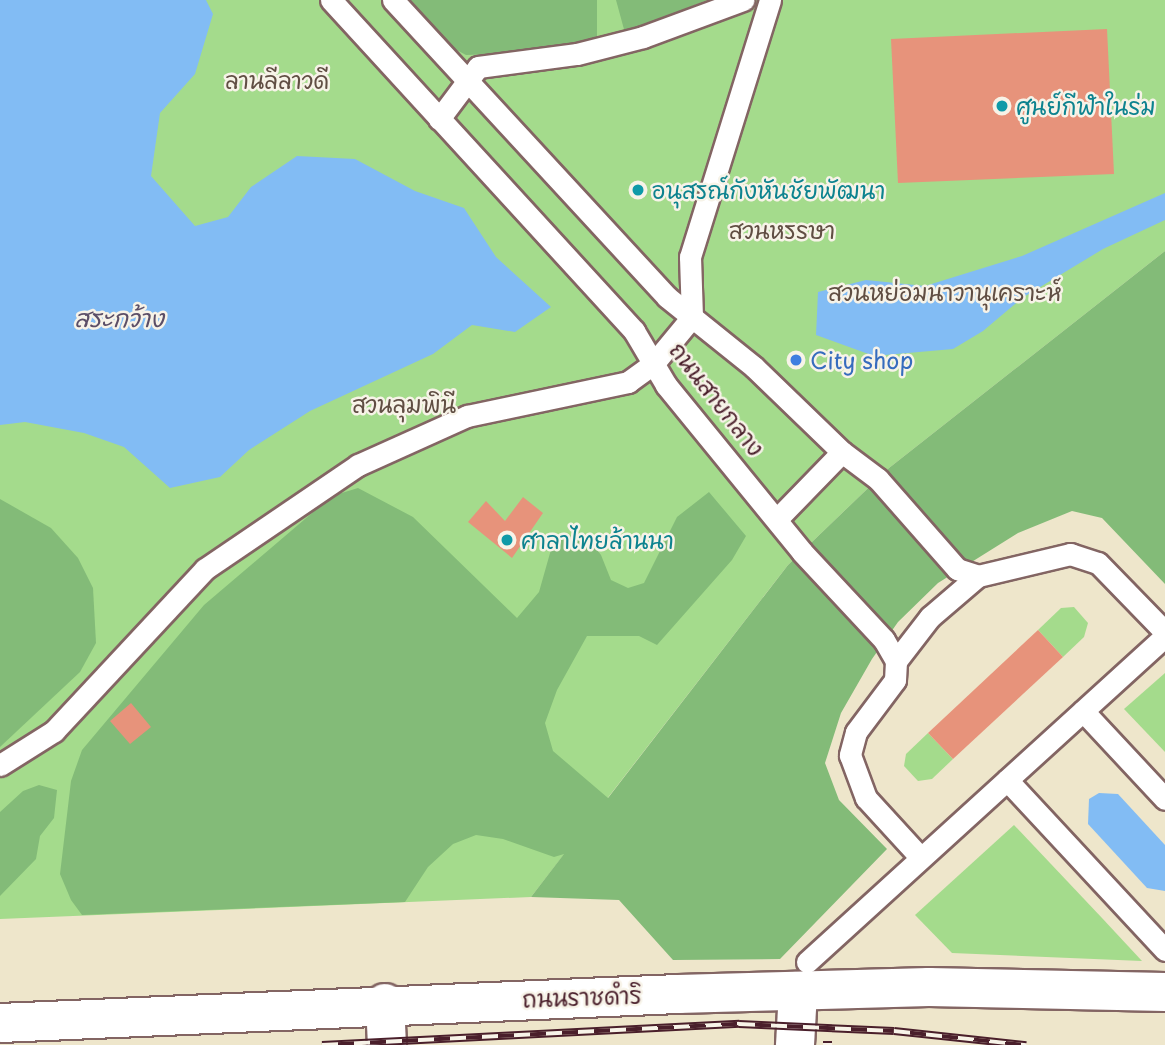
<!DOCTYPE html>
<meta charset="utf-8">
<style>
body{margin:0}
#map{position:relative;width:1165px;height:1045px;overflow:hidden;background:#eee6cb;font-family:"Playpen Sans","Playpen Sans Thai",sans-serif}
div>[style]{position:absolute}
.green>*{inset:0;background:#a4db8c}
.forest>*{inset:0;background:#83bb78}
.water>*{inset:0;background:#82bcf4}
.building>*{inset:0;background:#e7937b}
.roads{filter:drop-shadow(2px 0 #836563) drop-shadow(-2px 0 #836563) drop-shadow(0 2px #836563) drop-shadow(0 -2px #836563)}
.pedestrian>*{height:21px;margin:-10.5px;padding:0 10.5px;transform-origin:10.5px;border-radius:10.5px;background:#fff}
.secondary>*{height:38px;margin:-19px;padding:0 19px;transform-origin:19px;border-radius:19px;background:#fff}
.rail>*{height:8px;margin-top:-4px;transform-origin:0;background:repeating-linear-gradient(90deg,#f7f3e8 0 16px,#4a1f2b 0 32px);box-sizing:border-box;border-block:2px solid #4a1f2b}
.dots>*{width:19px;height:19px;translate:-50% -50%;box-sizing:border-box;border:4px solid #f7f3e8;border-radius:50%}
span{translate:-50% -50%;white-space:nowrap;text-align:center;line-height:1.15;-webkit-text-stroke:5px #f7f3e8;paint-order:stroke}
.park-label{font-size:23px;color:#604e43}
.culture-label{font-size:23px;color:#0d838f}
.left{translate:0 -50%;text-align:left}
.shop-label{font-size:23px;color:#366cbe}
.street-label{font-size:23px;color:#4a1f2b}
.water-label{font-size:24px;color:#5b4e67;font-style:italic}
</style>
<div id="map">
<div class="green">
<i style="clip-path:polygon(0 0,1165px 0,1165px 251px,889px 468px,788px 565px,531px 897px,0 919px)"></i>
<i style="clip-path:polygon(1074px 607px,1088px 623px,1084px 637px,1063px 657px,1038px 630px,1061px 608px)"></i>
<i style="clip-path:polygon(1165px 673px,1165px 752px,1124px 709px)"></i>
<i style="clip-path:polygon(928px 733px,953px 759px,932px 779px,918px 781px,904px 766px,906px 754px)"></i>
<i style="clip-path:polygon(1014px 825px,1102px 918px,1142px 961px,952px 953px,915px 915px)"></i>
</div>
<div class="forest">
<i style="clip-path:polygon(407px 0,597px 0,597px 39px,527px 53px,466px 55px,451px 47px)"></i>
<i style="clip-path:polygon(616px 0,707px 0,625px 33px)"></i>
<i style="clip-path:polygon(1165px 251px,1165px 584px,1102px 518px,1072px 511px,1018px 533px,938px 583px,898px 622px,872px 659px,841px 713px,825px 763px,839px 800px,887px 849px,780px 959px,673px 960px,619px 900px,531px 897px,564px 854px,554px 857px,503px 839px,476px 835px,453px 844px,428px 867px,405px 902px,82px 915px,71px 900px,60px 874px,71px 781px,82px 750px,204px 605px,332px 496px,358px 488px,413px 517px,517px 618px,539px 592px,554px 539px,584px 533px,601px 555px,611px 580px,628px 588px,644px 583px,677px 517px,709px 492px,746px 536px,732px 560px,657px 645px,639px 636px,587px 636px,557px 690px,545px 723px,553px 751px,608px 798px,788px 565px,889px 468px)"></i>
<i style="clip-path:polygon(0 499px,51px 528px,78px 558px,93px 588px,96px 643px,80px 672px,0 747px)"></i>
<i style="clip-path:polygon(39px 785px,57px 790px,54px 818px,40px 836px,36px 859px,0 896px,0 812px,23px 791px)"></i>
</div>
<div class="water">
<i style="clip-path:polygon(0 0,206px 0,213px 14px,195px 74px,160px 113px,151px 176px,195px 226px,228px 217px,251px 187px,297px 156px,355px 159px,415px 191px,464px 208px,496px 257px,551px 307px,515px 332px,472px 325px,433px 354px,310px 411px,249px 450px,220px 477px,170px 488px,124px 447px,84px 433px,25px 422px,0 425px)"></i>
<i style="clip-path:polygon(1165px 193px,1165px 220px,1103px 249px,1022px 298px,983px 331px,953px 349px,874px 356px,816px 335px,818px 292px,866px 280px,925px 286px,1022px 256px)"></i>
<i style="clip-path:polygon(1099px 793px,1118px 794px,1165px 845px,1165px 891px,1147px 888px,1088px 824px,1089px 799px)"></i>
</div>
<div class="building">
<i style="clip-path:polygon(1107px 29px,1114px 174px,898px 183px,891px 39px)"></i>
<i style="clip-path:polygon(523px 497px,543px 513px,512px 558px,468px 522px,486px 501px,505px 521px)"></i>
<i style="clip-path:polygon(1038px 630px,1063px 657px,953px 759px,928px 733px)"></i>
<i style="clip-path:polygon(131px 703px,151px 727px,130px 744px,110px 721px)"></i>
</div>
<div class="roads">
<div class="pedestrian">
<i style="left:331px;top:0;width:449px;rotate:47.5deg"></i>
<i style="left:634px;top:331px;width:63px;rotate:59.3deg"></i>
<i style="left:666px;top:385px;width:215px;rotate:50.8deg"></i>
<i style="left:802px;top:552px;width:120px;rotate:47deg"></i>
<i style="left:884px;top:640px;width:24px;rotate:60deg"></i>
<i style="left:896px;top:661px;width:19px;rotate:93deg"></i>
<i style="left:895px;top:680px;width:65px;rotate:126.9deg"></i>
<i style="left:856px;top:732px;width:24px;rotate:105deg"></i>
<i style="left:850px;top:755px;width:46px;rotate:69.6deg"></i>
<i style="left:866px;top:798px;width:81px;rotate:47.5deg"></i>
<i style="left:393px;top:0;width:404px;rotate:47.3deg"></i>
<i style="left:667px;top:297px;width:112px;rotate:38.8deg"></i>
<i style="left:754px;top:367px;width:122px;rotate:44deg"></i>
<i style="left:842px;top:452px;width:45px;rotate:36.9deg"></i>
<i style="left:878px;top:479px;width:120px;rotate:48.7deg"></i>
<i style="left:957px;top:569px;width:22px;rotate:18deg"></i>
<i style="left:978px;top:576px;width:95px;rotate:-13.4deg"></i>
<i style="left:1070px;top:554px;width:29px;rotate:18deg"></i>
<i style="left:1098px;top:563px;width:96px;rotate:45.8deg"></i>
<i style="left:439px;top:119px;width:65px;rotate:-53.1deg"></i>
<i style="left:478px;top:67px;width:100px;rotate:-7.5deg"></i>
<i style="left:577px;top:54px;width:68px;rotate:-14.4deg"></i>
<i style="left:643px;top:37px;width:107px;rotate:-20.3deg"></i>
<i style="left:778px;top:518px;width:92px;rotate:-45.9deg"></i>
<i style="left:896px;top:661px;width:56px;rotate:-52.3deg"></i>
<i style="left:930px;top:617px;width:63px;rotate:-40.5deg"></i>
<i style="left:1083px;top:711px;width:120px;rotate:47deg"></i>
<i style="left:0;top:765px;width:64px;rotate:-32.2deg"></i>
<i style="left:54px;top:731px;width:221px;rotate:-47deg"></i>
<i style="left:205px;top:569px;width:185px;rotate:-34.2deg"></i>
<i style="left:358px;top:465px;width:120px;rotate:-24.2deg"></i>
<i style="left:467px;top:416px;width:165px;rotate:-11.9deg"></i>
<i style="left:628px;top:382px;width:32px;rotate:-36deg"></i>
<i style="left:654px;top:363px;width:60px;rotate:-50.4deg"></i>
<i style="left:692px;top:317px;width:60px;rotate:-91.9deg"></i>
<i style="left:690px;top:257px;width:269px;rotate:-72.7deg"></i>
<i style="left:1007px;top:780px;width:232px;rotate:47.1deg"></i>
<i style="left:807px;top:962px;width:484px;rotate:-42.3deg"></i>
</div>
<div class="secondary">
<i style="left:385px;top:1003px;width:42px;rotate:87.3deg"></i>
<i style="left:0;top:1023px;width:679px;rotate:-2.45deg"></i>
<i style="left:678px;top:994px;width:251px;rotate:-1.6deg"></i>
<i style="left:929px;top:987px;width:236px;rotate:1.2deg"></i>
<i style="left:795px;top:1045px;width:54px;rotate:-86.8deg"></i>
</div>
</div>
<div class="rail">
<i style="left:322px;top:1045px;width:418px;rotate:-2.9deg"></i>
<i style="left:739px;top:1024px;width:155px;rotate:2.6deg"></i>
<i style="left:894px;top:1031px;width:133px;rotate:6.1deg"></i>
<i style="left:823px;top:1045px;width:9px"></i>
</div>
<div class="dots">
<i style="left:1002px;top:106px;background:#0f9aa8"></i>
<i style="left:638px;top:190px;background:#0f9aa8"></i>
<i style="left:796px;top:360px;background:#3f7fe0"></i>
<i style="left:507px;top:540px;background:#0f9aa8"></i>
</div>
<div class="park-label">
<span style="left:277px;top:80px">ลานลีลาวดี</span>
<span style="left:782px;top:230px">สวนหรรษา</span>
<span style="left:945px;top:292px">สวนหย่อมนาวานุเคราะห์</span>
<span style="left:404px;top:404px">สวนลุมพินี</span>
</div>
<div class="culture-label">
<span class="left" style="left:1016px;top:106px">ศูนย์กีฬาในร่ม</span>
<span class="left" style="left:652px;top:190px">อนุสรณ์กังหันชัยพัฒนา</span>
<span class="left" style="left:521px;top:540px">ศาลาไทยล้านนา</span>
</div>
<div class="shop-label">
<span class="left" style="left:810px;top:360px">City shop</span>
</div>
<div class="street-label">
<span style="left:717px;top:399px;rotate:52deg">ถนนสายกลาง</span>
<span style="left:582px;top:997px;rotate:-2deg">ถนนราชดำริ</span>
</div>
<div class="water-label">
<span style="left:119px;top:318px">สระกว้าง</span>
</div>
</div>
